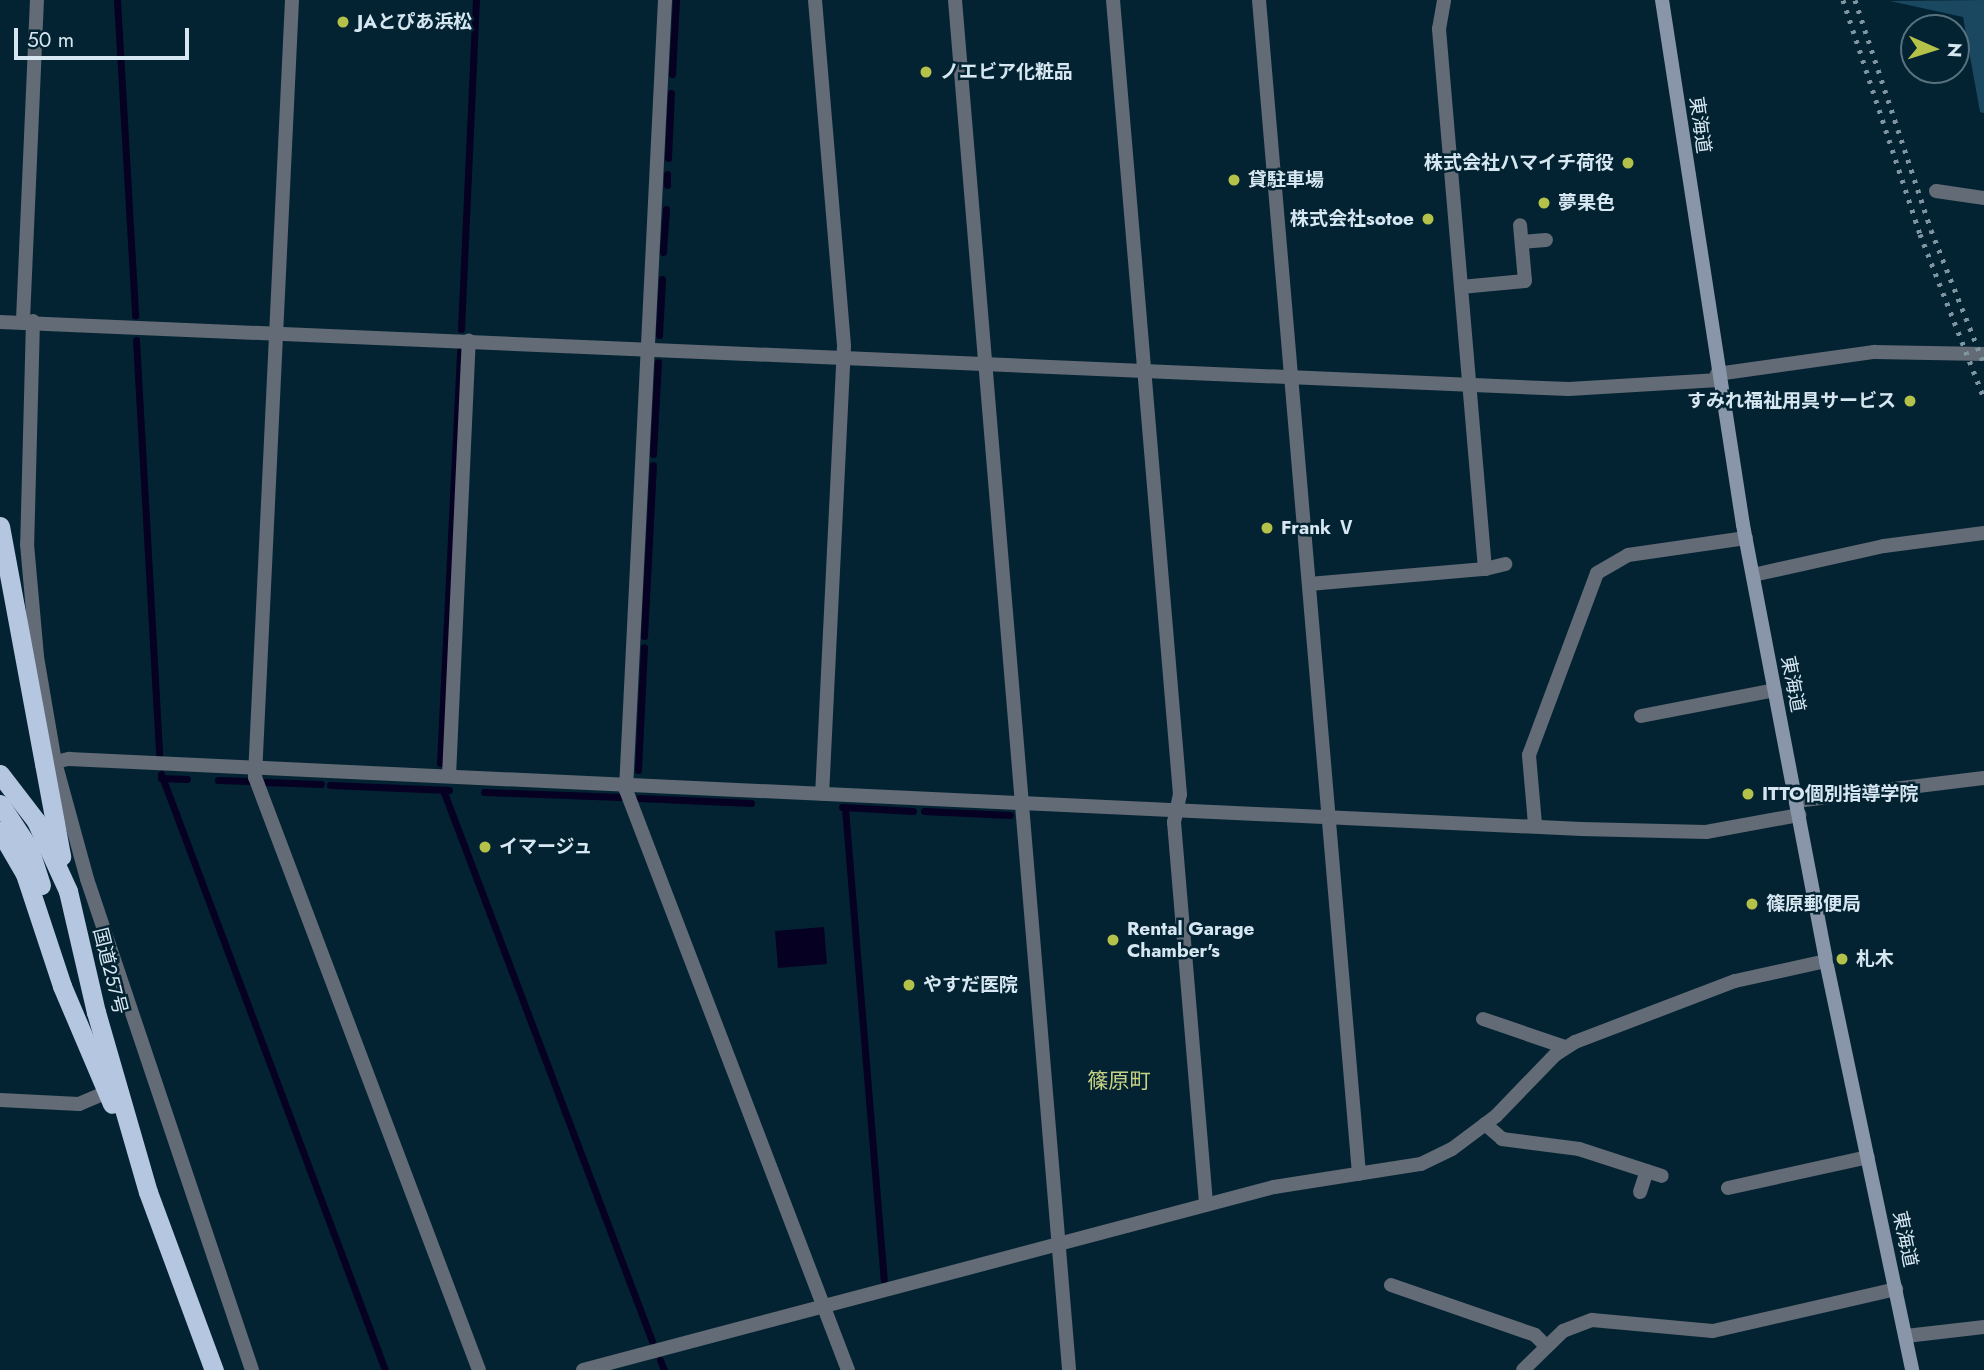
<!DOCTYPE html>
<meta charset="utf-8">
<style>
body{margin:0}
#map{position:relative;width:1984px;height:1370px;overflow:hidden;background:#042332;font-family:Jost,"Noto Sans JP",sans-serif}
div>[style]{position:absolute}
.green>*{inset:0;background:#194860}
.water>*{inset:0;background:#060122}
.stream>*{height:7px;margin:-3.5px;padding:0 3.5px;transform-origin:3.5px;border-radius:3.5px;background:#060122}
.minor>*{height:14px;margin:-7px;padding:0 7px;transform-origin:7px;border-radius:7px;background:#636b76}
.secondary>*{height:14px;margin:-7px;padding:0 7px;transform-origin:7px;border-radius:7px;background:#8995a8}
.trunk>*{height:19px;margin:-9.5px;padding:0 9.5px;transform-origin:9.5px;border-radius:9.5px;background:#b4c6e0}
.rail>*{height:5px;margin-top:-2.5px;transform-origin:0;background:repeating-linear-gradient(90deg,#7f96a2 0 3.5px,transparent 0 10.5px)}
.dots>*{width:19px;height:19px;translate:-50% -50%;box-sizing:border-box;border:4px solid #042332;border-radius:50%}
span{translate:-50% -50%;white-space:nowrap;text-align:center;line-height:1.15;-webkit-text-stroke:5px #042332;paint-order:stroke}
.poi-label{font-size:19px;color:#d6e7f1;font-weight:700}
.left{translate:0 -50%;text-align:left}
.right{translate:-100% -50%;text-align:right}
.street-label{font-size:19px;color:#d6e7f1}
.neighbourhood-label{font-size:21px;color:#c8d285}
.north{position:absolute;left:1900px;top:14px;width:70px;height:70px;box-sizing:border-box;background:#042332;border:2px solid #58717e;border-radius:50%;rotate:93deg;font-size:19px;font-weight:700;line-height:28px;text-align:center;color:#d6e7f1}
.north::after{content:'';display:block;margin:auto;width:24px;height:32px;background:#b5c249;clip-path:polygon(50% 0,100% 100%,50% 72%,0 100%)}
.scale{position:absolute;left:14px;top:28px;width:175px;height:32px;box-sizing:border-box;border:4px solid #d6e7f1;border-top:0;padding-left:9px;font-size:21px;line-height:24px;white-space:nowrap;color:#d6e7f1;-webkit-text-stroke:5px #042332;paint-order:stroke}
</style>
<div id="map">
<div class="green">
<i style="clip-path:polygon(1984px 0,1984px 113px,1980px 112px,1963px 17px,1890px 1px)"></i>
</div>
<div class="water">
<i style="clip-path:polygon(824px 927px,827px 964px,778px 968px,775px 931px)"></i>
</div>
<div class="stream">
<i style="left:117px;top:0;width:316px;rotate:86.7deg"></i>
<i style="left:672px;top:74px;width:74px;rotate:-86.9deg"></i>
<i style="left:668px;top:158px;width:65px;rotate:-87.4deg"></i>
<i style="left:667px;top:185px;width:11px;rotate:-90deg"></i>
<i style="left:663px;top:252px;width:43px;rotate:-86deg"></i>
<i style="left:461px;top:329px;width:329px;rotate:-87.4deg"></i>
<i style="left:659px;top:335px;width:56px;rotate:-86.9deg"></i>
<i style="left:136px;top:340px;width:414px;rotate:86.8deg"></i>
<i style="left:653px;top:454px;width:92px;rotate:-86.9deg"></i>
<i style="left:644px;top:636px;width:171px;rotate:-87deg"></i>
<i style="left:440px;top:763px;width:413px;rotate:-87.2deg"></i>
<i style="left:638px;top:770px;width:123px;rotate:-87.2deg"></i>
<i style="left:161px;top:774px;width:637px;rotate:69.4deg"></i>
<i style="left:161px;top:778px;width:26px;rotate:2deg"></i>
<i style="left:218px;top:780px;width:31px;rotate:2deg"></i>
<i style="left:264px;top:782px;width:57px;rotate:2deg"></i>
<i style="left:330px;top:785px;width:119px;rotate:2.4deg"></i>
<i style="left:443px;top:790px;width:589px;rotate:69.23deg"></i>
<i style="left:484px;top:792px;width:136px;rotate:2.1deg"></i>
<i style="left:639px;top:798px;width:112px;rotate:2.6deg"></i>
<i style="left:842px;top:807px;width:71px;rotate:3.2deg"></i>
<i style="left:845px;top:808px;width:473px;rotate:85.3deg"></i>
<i style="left:924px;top:811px;width:86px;rotate:2.7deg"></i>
<i style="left:660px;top:1360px;width:11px;rotate:68deg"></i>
</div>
<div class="minor">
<i style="left:292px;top:0;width:778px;rotate:92.73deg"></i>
<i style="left:255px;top:777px;width:634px;rotate:69.31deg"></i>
<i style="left:665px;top:0;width:791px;rotate:92.83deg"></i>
<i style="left:626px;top:790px;width:621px;rotate:69.06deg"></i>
<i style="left:815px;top:0;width:347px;rotate:85.2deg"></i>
<i style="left:844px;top:346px;width:448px;rotate:92.8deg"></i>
<i style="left:955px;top:0;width:1375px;rotate:85.24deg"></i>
<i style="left:1113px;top:0;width:797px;rotate:85.18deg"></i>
<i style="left:1180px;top:794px;width:29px;rotate:102deg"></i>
<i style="left:1174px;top:822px;width:384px;rotate:85.2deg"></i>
<i style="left:1259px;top:0;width:1178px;rotate:85.13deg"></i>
<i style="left:1936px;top:191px;width:49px;rotate:8.3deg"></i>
<i style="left:1522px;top:242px;width:24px;rotate:-5deg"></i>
<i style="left:1461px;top:287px;width:64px;rotate:-5.4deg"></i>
<i style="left:1525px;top:281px;width:56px;rotate:-95.1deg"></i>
<i style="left:23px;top:320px;width:320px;rotate:-87.5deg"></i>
<i style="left:33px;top:321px;width:223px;rotate:91.5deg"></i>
<i style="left:27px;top:544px;width:113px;rotate:84.9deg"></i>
<i style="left:37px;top:657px;width:107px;rotate:80.3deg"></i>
<i style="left:55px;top:762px;width:121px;rotate:74.7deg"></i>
<i style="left:87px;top:879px;width:518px;rotate:71.43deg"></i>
<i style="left:0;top:322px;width:1570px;rotate:2.45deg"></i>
<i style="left:1569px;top:389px;width:150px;rotate:-3.4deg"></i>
<i style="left:1717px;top:374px;width:159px;rotate:-8deg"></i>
<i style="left:1874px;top:352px;width:110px;rotate:1deg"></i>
<i style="left:1485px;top:569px;width:21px;rotate:-14deg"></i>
<i style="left:1753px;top:575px;width:134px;rotate:-12.5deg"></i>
<i style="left:1884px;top:546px;width:101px;rotate:-7.4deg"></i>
<i style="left:1309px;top:584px;width:177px;rotate:-4.9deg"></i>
<i style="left:1485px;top:569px;width:542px;rotate:-94.87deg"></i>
<i style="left:1439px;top:29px;width:29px;rotate:-80deg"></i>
<i style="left:1641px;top:716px;width:136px;rotate:-11deg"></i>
<i style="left:42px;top:765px;width:28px;rotate:-13deg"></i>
<i style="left:69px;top:759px;width:1514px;rotate:2.65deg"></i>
<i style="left:1581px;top:829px;width:125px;rotate:1.4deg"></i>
<i style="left:1706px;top:832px;width:95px;rotate:-10.4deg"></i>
<i style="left:449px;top:776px;width:436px;rotate:-87.4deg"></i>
<i style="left:1796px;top:801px;width:189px;rotate:-7deg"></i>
<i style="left:1535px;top:824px;width:69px;rotate:-95deg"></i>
<i style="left:1529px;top:755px;width:194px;rotate:-69.5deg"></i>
<i style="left:1597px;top:573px;width:36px;rotate:-30deg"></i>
<i style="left:1628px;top:555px;width:119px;rotate:-8.2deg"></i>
<i style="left:1483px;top:1019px;width:87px;rotate:18.9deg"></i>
<i style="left:0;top:1100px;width:79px;rotate:2.9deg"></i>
<i style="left:79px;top:1104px;width:30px;rotate:-23deg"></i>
<i style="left:1485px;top:1124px;width:23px;rotate:41deg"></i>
<i style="left:1502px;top:1139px;width:78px;rotate:7.4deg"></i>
<i style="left:1579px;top:1149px;width:87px;rotate:18deg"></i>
<i style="left:1728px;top:1188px;width:143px;rotate:-12.5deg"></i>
<i style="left:1640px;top:1192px;width:22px;rotate:-72deg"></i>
<i style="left:1391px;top:1285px;width:152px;rotate:19.1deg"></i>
<i style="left:1535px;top:1335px;width:16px;rotate:45deg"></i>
<i style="left:1906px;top:1336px;width:79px;rotate:-6.6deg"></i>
<i style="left:583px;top:1370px;width:715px;rotate:-14.83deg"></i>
<i style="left:1274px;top:1187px;width:149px;rotate:-8.9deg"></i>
<i style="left:1421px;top:1164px;width:34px;rotate:-26deg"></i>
<i style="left:1452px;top:1149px;width:55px;rotate:-36.9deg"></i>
<i style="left:1496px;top:1116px;width:85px;rotate:-46deg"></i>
<i style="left:1555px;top:1055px;width:24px;rotate:-33deg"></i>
<i style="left:1575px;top:1042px;width:171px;rotate:-20.9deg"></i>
<i style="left:1735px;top:981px;width:93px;rotate:-12.4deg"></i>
<i style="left:1523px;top:1370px;width:56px;rotate:-44.3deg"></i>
<i style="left:1563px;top:1331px;width:31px;rotate:-21deg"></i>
<i style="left:1592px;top:1320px;width:121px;rotate:5.2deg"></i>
<i style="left:1713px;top:1331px;width:188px;rotate:-12.9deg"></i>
</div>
<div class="secondary">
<i style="left:1662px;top:0;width:531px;rotate:81.23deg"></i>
<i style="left:1743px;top:525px;width:444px;rotate:79.2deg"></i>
<i style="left:1826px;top:961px;width:418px;rotate:78.1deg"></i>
</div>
<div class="trunk">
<i style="left:0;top:526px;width:336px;rotate:79.5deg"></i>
<i style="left:0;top:774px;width:59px;rotate:52.5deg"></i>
<i style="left:36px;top:821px;width:77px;rotate:65.4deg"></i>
<i style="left:68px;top:891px;width:124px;rotate:77deg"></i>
<i style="left:96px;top:1012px;width:187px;rotate:73.9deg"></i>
<i style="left:148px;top:1192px;width:190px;rotate:69.7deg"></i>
<i style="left:0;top:804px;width:53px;rotate:56.6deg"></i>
<i style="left:29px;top:848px;width:39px;rotate:72deg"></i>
<i style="left:0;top:831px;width:50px;rotate:59.8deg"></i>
<i style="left:25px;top:874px;width:118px;rotate:71.7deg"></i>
<i style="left:62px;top:986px;width:128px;rotate:67deg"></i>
</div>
<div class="rail">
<i style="left:1843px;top:0;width:246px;rotate:71.8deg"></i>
<i style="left:1920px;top:234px;width:176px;rotate:68.7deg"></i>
<i style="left:1855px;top:0;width:242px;rotate:71.7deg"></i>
<i style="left:1931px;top:230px;width:144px;rotate:68.4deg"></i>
</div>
<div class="dots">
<i style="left:343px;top:22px;background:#b5c249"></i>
<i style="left:926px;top:72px;background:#b5c249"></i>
<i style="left:1628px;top:163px;background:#b5c249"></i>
<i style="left:1234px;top:180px;background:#b5c249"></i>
<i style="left:1544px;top:203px;background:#b5c249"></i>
<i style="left:1428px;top:219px;background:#b5c249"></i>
<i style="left:1910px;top:401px;background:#b5c249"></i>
<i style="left:1267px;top:528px;background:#b5c249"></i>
<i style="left:1748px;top:794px;background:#b5c249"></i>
<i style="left:485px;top:847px;background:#b5c249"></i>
<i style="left:1752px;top:904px;background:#b5c249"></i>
<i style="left:1113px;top:940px;background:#b5c249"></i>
<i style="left:1842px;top:959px;background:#b5c249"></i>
<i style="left:909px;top:985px;background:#b5c249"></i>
</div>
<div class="poi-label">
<span class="left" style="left:357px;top:22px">JAとぴあ浜松</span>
<span class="left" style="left:940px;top:72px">ノエビア化粧品</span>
<span class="right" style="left:1614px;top:163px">株式会社ハマイチ荷役</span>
<span class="left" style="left:1248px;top:180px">貸駐車場</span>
<span class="left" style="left:1558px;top:203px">夢果色</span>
<span class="right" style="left:1414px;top:219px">株式会社sotoe</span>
<span class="right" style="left:1896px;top:401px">すみれ福祉用具サービス</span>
<span class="left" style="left:1281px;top:528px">Frank Ⅴ</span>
<span class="left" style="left:1762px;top:794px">ITTO個別指導学院</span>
<span class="left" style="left:499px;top:847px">イマージュ</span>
<span class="left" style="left:1766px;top:904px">篠原郵便局</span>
<span class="left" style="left:1127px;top:940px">Rental Garage<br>Chamber's</span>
<span class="left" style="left:1856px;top:959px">札木</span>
<span class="left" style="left:923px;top:985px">やすだ医院</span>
</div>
<div class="street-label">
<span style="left:1700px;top:125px;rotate:82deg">東海道</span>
<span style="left:1793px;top:684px;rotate:79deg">東海道</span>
<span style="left:110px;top:971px;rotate:76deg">国道257号</span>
<span style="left:1905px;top:1239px;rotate:78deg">東海道</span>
</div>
<div class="neighbourhood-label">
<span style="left:1119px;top:1081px">篠原町</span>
</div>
<div class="north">N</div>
<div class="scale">50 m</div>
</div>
